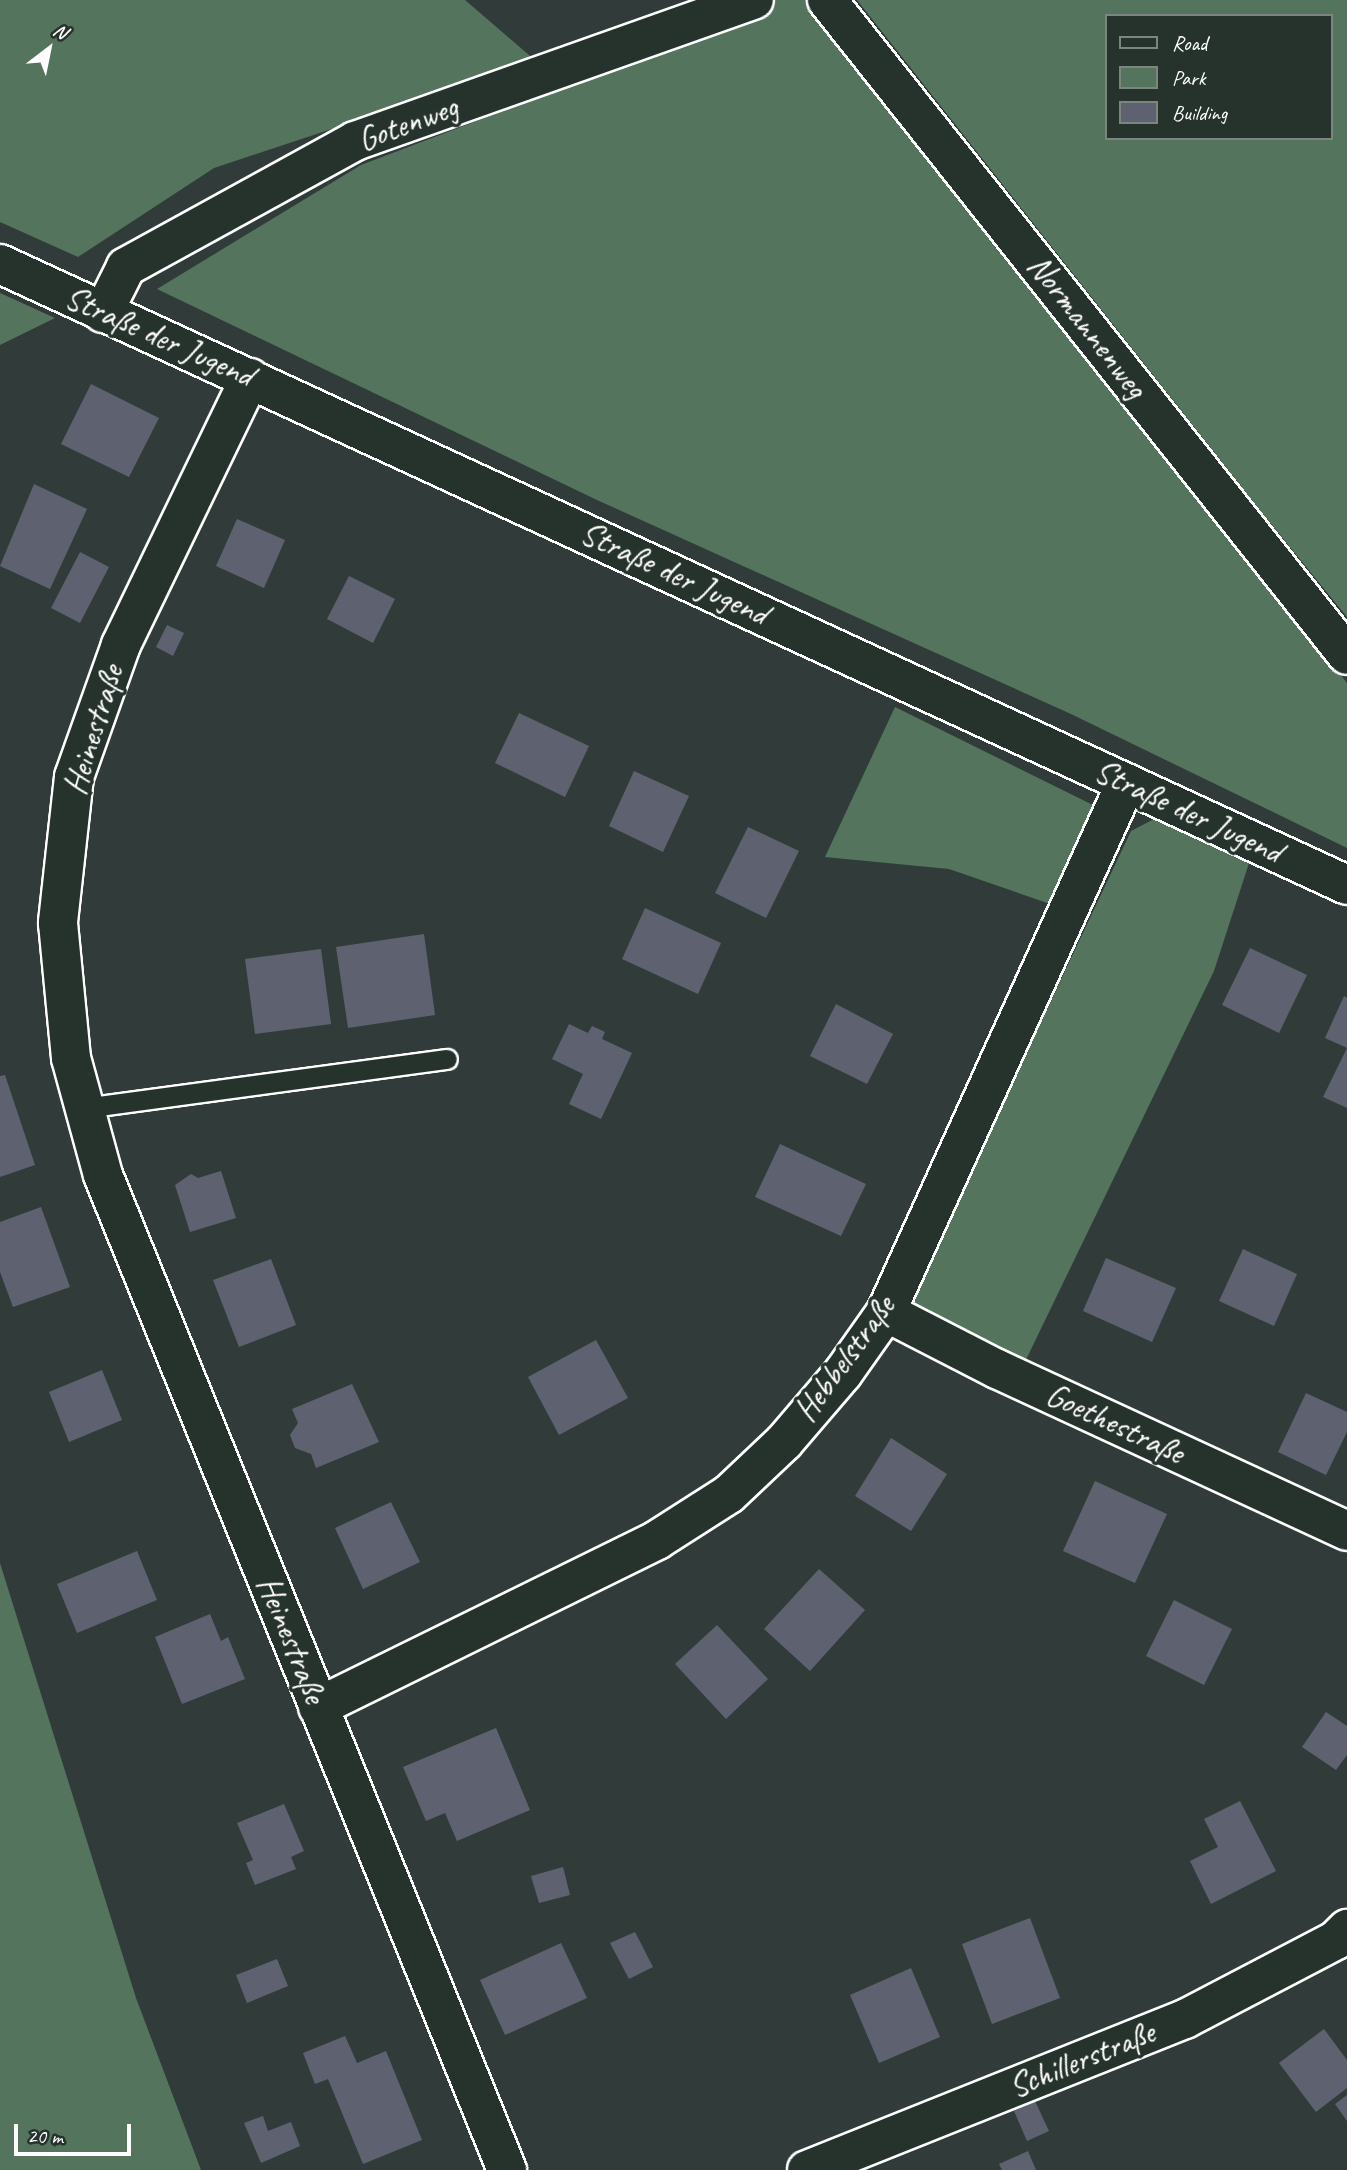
<!DOCTYPE html>
<meta charset="utf-8">
<style>
body{margin:0}
#map{position:relative;width:1347px;height:2170px;overflow:hidden;background:#313c3a;font-family:Caveat,sans-serif}
div>[style]{position:absolute}
.green>*{inset:0;background:#54745e}
.building>*{inset:0;background:#5e6270}
.roads{filter:drop-shadow(2px 0 #fff) drop-shadow(-2px 0 #fff) drop-shadow(0 2px #fff) drop-shadow(0 -2px #fff)}
.lane>*{height:19px;margin:-9.5px;padding:0 9.5px;transform-origin:9.5px;border-radius:9.5px;background:#26332d}
.street>*{height:38px;margin:-19px;padding:0 19px;transform-origin:19px;border-radius:19px;background:#26332d}
.secondary>*{height:38px;margin:-19px;padding:0 19px;transform-origin:19px;border-radius:19px;background:#26332d}
span{translate:-50% -50%;white-space:nowrap;text-align:center;line-height:1.15;-webkit-text-stroke:7px #26332d;paint-order:stroke}
.street-label{font-size:33px;color:#fff}
.legend{position:absolute;left:1105px;top:14px;width:228px;height:126px;box-sizing:border-box;background:#26332d;border:2px solid #7d8581;margin:0;padding:9px 12px;list-style:none;font-size:21px;color:#fff}
.legend li{display:flex;align-items:center;gap:14px;height:35px}
.legend b{width:35px;border:2px solid #7d8581}
.north{position:absolute;left:14px;top:14px;width:70px;height:70px;-webkit-text-stroke:5px #26332d;paint-order:stroke;rotate:32deg;font-size:19px;font-weight:700;line-height:28px;text-align:center;color:#fff}
.north::after{content:'';display:block;margin:auto;width:24px;height:32px;background:#fff;clip-path:polygon(50% 0,100% 100%,50% 72%,0 100%)}
.scale{position:absolute;left:14px;top:2124px;width:117px;height:32px;box-sizing:border-box;border:4px solid #fff;border-top:0;padding-left:9px;font-size:21px;line-height:24px;white-space:nowrap;color:#fff;-webkit-text-stroke:5px #26332d;paint-order:stroke}
</style>
<div id="map">
<div class="green">
<i style="clip-path:polygon(0 0,465px 0,536px 61px,214px 168px,78px 257px,0 222px)"></i>
<i style="clip-path:polygon(775px 0,806px 0,1347px 683px,1347px 848px,1071px 714px,597px 500px,157px 289px,361px 165px,610px 70px)"></i>
<i style="clip-path:polygon(evenodd,857px 0,1347px 0,1347px 617px,1262px 513px,857px 0,1107px 16px,1331px 16px,1331px 138px,1107px 138px,1107px 16px)"></i>
<i style="clip-path:polygon(0 293px,55px 318px,0 345px)"></i>
<i style="clip-path:polygon(895px 707px,1103px 810px,1056px 906px,949px 869px,825px 857px)"></i>
<i style="clip-path:polygon(1158px 817px,1250px 860px,1214px 971px,1021px 1370px,906px 1308px,1131px 831px)"></i>
<i style="clip-path:polygon(0 1563px,136px 1998px,201px 2170px,0 2170px)"></i>
</div>
<div class="building">
<i style="clip-path:polygon(91px 384px,159px 418px,129px 477px,61px 444px)"></i>
<i style="clip-path:polygon(34px 484px,87px 509px,50px 589px,0 566px)"></i>
<i style="clip-path:polygon(237px 519px,285px 540px,264px 588px,216px 566px)"></i>
<i style="clip-path:polygon(80px 552px,109px 567px,80px 623px,51px 608px)"></i>
<i style="clip-path:polygon(349px 576px,395px 599px,373px 643px,327px 619px)"></i>
<i style="clip-path:polygon(167px 625px,184px 633px,173px 656px,156px 647px)"></i>
<i style="clip-path:polygon(519px 713px,589px 746px,565px 797px,495px 763px)"></i>
<i style="clip-path:polygon(634px 771px,689px 796px,663px 852px,609px 826px)"></i>
<i style="clip-path:polygon(748px 827px,799px 851px,766px 918px,715px 893px)"></i>
<i style="clip-path:polygon(645px 908px,721px 943px,698px 994px,622px 959px)"></i>
<i style="clip-path:polygon(424px 934px,435px 1015px,348px 1028px,336px 947px)"></i>
<i style="clip-path:polygon(1250px 948px,1307px 975px,1279px 1033px,1222px 1005px)"></i>
<i style="clip-path:polygon(321px 949px,331px 1024px,255px 1034px,245px 959px)"></i>
<i style="clip-path:polygon(1344px 996px,1347px 998px,1347px 1108px,1323px 1097px,1347px 1048px,1325px 1038px)"></i>
<i style="clip-path:polygon(836px 1004px,893px 1034px,867px 1084px,810px 1056px)"></i>
<i style="clip-path:polygon(569px 1024px,588px 1033px,592px 1026px,605px 1032px,602px 1039px,632px 1053px,601px 1119px,569px 1104px,583px 1074px,552px 1059px)"></i>
<i style="clip-path:polygon(5px 1075px,35px 1165px,0 1177px,0 1076px)"></i>
<i style="clip-path:polygon(780px 1144px,866px 1184px,841px 1236px,755px 1197px)"></i>
<i style="clip-path:polygon(221px 1171px,236px 1218px,190px 1232px,175px 1185px,191px 1174px,198px 1178px)"></i>
<i style="clip-path:polygon(41px 1207px,70px 1287px,13px 1307px,0 1272px,0 1222px)"></i>
<i style="clip-path:polygon(1243px 1249px,1297px 1274px,1274px 1326px,1219px 1301px)"></i>
<i style="clip-path:polygon(1106px 1258px,1176px 1288px,1152px 1342px,1083px 1311px)"></i>
<i style="clip-path:polygon(271px 1259px,296px 1325px,239px 1347px,213px 1280px)"></i>
<i style="clip-path:polygon(596px 1340px,628px 1398px,559px 1435px,528px 1377px)"></i>
<i style="clip-path:polygon(102px 1370px,122px 1420px,69px 1442px,49px 1392px)"></i>
<i style="clip-path:polygon(352px 1384px,379px 1442px,316px 1468px,311px 1454px,295px 1448px,290px 1435px,298px 1423px,292px 1409px)"></i>
<i style="clip-path:polygon(1306px 1393px,1347px 1412px,1347px 1432px,1326px 1475px,1278px 1452px)"></i>
<i style="clip-path:polygon(891px 1438px,947px 1474px,911px 1531px,855px 1496px)"></i>
<i style="clip-path:polygon(1095px 1481px,1167px 1514px,1135px 1583px,1063px 1551px)"></i>
<i style="clip-path:polygon(391px 1502px,420px 1562px,363px 1589px,335px 1528px)"></i>
<i style="clip-path:polygon(137px 1551px,157px 1600px,77px 1633px,57px 1584px)"></i>
<i style="clip-path:polygon(819px 1569px,865px 1610px,810px 1671px,764px 1629px)"></i>
<i style="clip-path:polygon(1174px 1600px,1232px 1629px,1204px 1685px,1146px 1656px)"></i>
<i style="clip-path:polygon(210px 1614px,221px 1641px,228px 1637px,245px 1679px,182px 1704px,155px 1637px)"></i>
<i style="clip-path:polygon(717px 1625px,768px 1679px,726px 1719px,675px 1664px)"></i>
<i style="clip-path:polygon(1326px 1712px,1347px 1726px,1347px 1755px,1336px 1770px,1302px 1747px)"></i>
<i style="clip-path:polygon(496px 1728px,530px 1810px,457px 1841px,445px 1813px,426px 1821px,403px 1767px)"></i>
<i style="clip-path:polygon(1240px 1801px,1276px 1871px,1211px 1904px,1190px 1861px,1218px 1847px,1204px 1819px)"></i>
<i style="clip-path:polygon(284px 1804px,304px 1851px,291px 1857px,296px 1869px,255px 1885px,246px 1863px,253px 1860px,237px 1823px)"></i>
<i style="clip-path:polygon(563px 1867px,570px 1895px,539px 1903px,531px 1876px)"></i>
<i style="clip-path:polygon(1030px 1918px,1060px 1998px,992px 2024px,962px 1944px)"></i>
<i style="clip-path:polygon(635px 1932px,653px 1967px,629px 1979px,610px 1943px)"></i>
<i style="clip-path:polygon(561px 1943px,587px 1998px,505px 2035px,480px 1980px)"></i>
<i style="clip-path:polygon(277px 1959px,288px 1986px,247px 2003px,236px 1975px)"></i>
<i style="clip-path:polygon(911px 1968px,940px 2037px,879px 2063px,850px 1995px)"></i>
<i style="clip-path:polygon(1324px 2029px,1347px 2060px,1347px 2088px,1316px 2112px,1279px 2063px)"></i>
<i style="clip-path:polygon(345px 2036px,357px 2063px,386px 2051px,422px 2140px,363px 2164px,328px 2079px,315px 2084px,303px 2053px)"></i>
<i style="clip-path:polygon(1347px 2095px,1347px 2121px,1335px 2104px)"></i>
<i style="clip-path:polygon(1035px 2101px,1049px 2131px,1027px 2141px,1014px 2111px)"></i>
<i style="clip-path:polygon(263px 2116px,268px 2131px,291px 2122px,300px 2146px,261px 2163px,244px 2123px)"></i>
<i style="clip-path:polygon(1028px 2151px,1036px 2170px,1002px 2170px,999px 2164px)"></i>
</div>
<div class="roads">
<div class="lane">
<i style="left:84px;top:1108px;width:366px;rotate:-7.7deg"></i>
</div>
<div class="street">
<i style="left:827px;top:0;width:836px;rotate:51.55deg"></i>
<i style="left:103px;top:313px;width:51px;rotate:-63.4deg"></i>
<i style="left:126px;top:267px;width:261px;rotate:-28.8deg"></i>
<i style="left:355px;top:141px;width:423px;rotate:-19.5deg"></i>
<i style="left:250px;top:378px;width:297px;rotate:115.8deg"></i>
<i style="left:121px;top:645px;width:140px;rotate:109.6deg"></i>
<i style="left:74px;top:777px;width:147px;rotate:96.3deg"></i>
<i style="left:58px;top:923px;width:136px;rotate:84.5deg"></i>
<i style="left:71px;top:1058px;width:121px;rotate:74.7deg"></i>
<i style="left:103px;top:1175px;width:1074px;rotate:67.9deg"></i>
<i style="left:886px;top:1312px;width:125px;rotate:27.2deg"></i>
<i style="left:997px;top:1369px;width:386px;rotate:24.8deg"></i>
<i style="left:318px;top:1707px;width:378px;rotate:-26.2deg"></i>
<i style="left:657px;top:1540px;width:85px;rotate:-32.6deg"></i>
<i style="left:729px;top:1494px;width:76px;rotate:-43.4deg"></i>
<i style="left:784px;top:1442px;width:91px;rotate:-49.5deg"></i>
<i style="left:843px;top:1373px;width:75px;rotate:-54.8deg"></i>
<i style="left:886px;top:1312px;width:581px;rotate:-65.6deg"></i>
<i style="left:807px;top:2170px;width:407px;rotate:-21.8deg"></i>
<i style="left:1185px;top:2019px;width:170px;rotate:-27.6deg"></i>
<i style="left:1336px;top:1940px;width:16px;rotate:-45deg"></i>
</div>
<div class="secondary">
<i style="left:0;top:264px;width:1483px;rotate:24.75deg"></i>
</div>
</div>
<div class="street-label">
<span style="left:408px;top:124px;rotate:-20deg">Gotenweg</span>
<span style="left:1087px;top:327px;rotate:52deg">Normannenweg</span>
<span style="left:159px;top:337px;rotate:24deg">Straße der Jugend</span>
<span style="left:674px;top:574px;rotate:25deg">Straße der Jugend</span>
<span style="left:94px;top:730px;rotate:-73deg">Heinestraße</span>
<span style="left:1188px;top:812px;rotate:25deg">Straße der Jugend</span>
<span style="left:845px;top:1359px;rotate:-54deg">Hebbelstraße</span>
<span style="left:1115px;top:1424px;rotate:25deg">Goethestraße</span>
<span style="left:291px;top:1640px;rotate:68deg">Heinestraße</span>
<span style="left:1082px;top:2060px;rotate:-22deg">Schillerstraße</span>
</div>
<ul class="legend">
<li><b style="height:9px;background:#26332d"></b>Road</li>
<li><b style="height:19px;background:#54745e"></b>Park</li>
<li><b style="height:19px;background:#5e6270"></b>Building</li>
</ul>
<div class="north">N</div>
<div class="scale">20 m</div>
</div>
